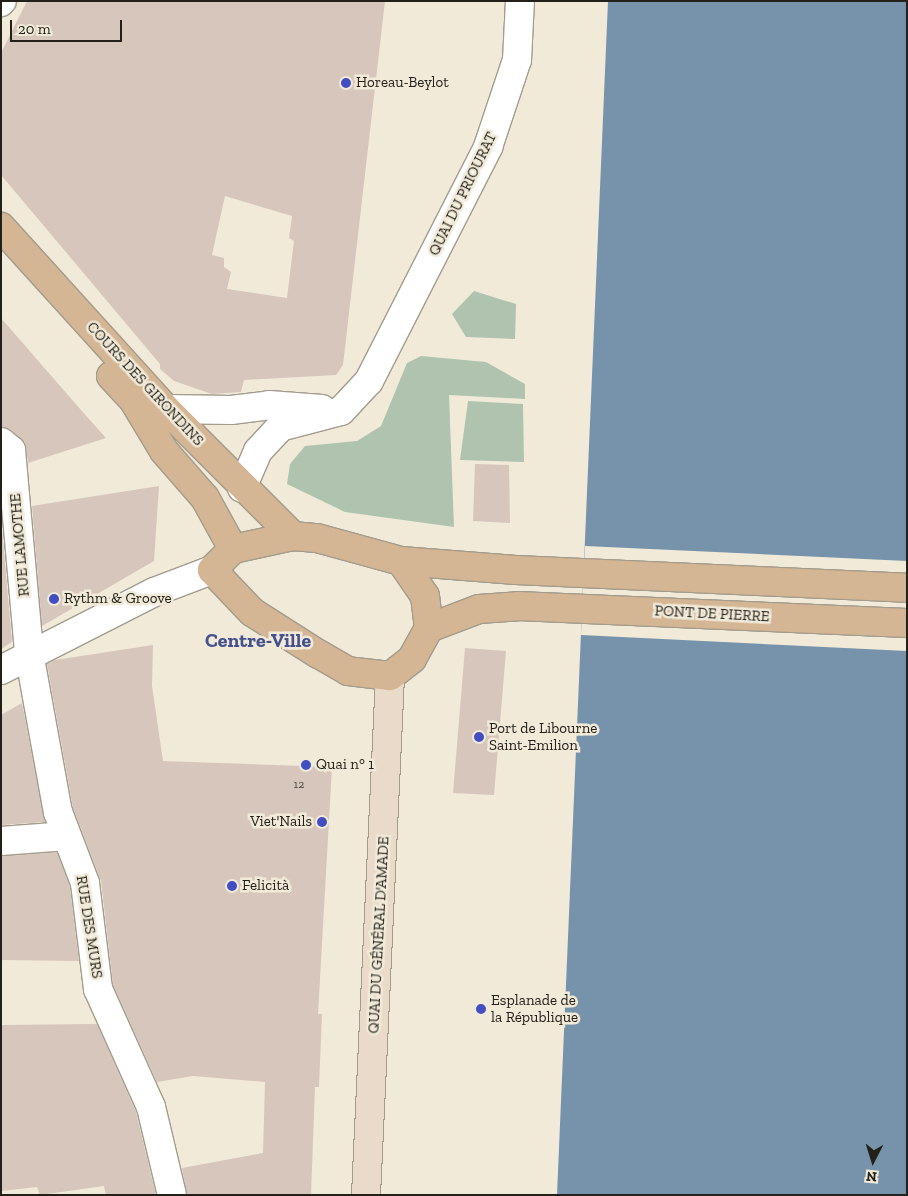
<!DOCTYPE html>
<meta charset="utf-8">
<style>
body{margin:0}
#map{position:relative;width:908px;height:1196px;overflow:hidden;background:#f1ead9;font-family:"Zilla Slab",serif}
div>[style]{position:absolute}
.green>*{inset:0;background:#afc3af}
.water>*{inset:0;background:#7793ab}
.pier>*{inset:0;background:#f1ead9}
.building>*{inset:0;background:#d7c6bc}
.roads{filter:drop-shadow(1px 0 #a39c8d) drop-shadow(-1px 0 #a39c8d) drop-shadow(0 1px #a39c8d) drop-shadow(0 -1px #a39c8d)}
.street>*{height:28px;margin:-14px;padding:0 14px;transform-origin:14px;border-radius:14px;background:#fff}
.secondary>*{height:28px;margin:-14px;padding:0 14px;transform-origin:14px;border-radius:14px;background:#e9dac9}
.primary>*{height:28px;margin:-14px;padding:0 14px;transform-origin:14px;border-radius:14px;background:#d4b594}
.dots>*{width:14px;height:14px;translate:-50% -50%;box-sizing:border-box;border:2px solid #f1ead9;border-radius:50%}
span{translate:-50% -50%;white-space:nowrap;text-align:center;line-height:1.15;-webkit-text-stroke:5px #f1ead9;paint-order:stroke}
.number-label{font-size:12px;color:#4f4a42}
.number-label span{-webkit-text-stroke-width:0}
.poi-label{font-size:15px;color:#222019}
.left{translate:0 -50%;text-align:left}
.right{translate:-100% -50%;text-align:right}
.street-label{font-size:15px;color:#222019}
.district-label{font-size:20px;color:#45518e;font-weight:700}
.frame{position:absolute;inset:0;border:2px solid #222019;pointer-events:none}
.north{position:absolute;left:848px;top:1136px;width:50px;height:50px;-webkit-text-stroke:4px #f1ead9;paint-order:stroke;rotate:185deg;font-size:14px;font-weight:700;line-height:20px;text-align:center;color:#222019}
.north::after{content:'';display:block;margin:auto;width:18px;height:22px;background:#222019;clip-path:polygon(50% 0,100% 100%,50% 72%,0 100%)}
.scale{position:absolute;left:10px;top:20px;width:112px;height:22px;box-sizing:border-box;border:2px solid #222019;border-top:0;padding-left:6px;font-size:15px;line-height:18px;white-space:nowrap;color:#222019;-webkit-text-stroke:4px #f1ead9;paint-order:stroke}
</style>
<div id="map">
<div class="green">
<i style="clip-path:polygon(474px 291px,516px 304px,515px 339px,466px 337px,452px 314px)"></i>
<i style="clip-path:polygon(421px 356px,486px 362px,525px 384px,525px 399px,449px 395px,454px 527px,345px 512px,287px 484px,290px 464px,305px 446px,357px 441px,381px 426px,407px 363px)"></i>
<i style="clip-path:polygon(468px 401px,523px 404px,524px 462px,460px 460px)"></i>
</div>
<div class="water">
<i style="clip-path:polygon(608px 1px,907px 1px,907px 1195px,557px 1195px)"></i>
</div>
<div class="pier">
<i style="clip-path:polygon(585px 546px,907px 561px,907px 651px,581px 635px)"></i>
</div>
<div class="building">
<i style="clip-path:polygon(evenodd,27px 1px,385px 1px,343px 365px,336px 375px,244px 380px,241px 392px,212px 394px,174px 381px,160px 369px,160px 364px,1px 175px,1px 53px,27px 1px,225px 196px,292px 216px,289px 238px,294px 241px,287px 298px,227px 289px,231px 272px,224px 267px,224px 258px,212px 255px,225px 196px)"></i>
<i style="clip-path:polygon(1px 318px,81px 410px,106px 438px,28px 463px,25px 442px,11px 430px,1px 427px)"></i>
<i style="clip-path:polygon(475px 464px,509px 465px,510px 523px,473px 521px)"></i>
<i style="clip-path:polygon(159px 486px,154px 561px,42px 626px,32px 506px)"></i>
<i style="clip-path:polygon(1px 517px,12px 642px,1px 649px)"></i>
<i style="clip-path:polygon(153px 645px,152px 686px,163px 761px,332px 767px,318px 1014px,322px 1014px,319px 1087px,315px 1087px,311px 1195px,187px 1195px,182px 1168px,263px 1153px,265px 1082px,193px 1076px,157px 1082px,113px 985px,101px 881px,73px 808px,47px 664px,55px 660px)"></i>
<i style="clip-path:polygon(465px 648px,506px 651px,494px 795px,453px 793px)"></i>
<i style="clip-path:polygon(22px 703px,45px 822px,1px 825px,1px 715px)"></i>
<i style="clip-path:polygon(57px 852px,70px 887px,79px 961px,1px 960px,1px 856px)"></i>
<i style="clip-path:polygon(97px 1024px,136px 1112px,156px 1195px,106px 1195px,104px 1186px,40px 1195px,37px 1187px,1px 1191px,1px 1025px)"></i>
</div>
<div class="roads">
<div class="street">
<i style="left:1px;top:2px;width:1px;rotate:-45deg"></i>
<i style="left:166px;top:409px;width:65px;rotate:0.9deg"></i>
<i style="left:231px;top:410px;width:38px;rotate:-7deg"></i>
<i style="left:269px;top:405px;width:53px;rotate:4.3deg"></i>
<i style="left:1px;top:442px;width:13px;rotate:39deg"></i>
<i style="left:11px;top:450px;width:204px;rotate:84.9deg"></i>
<i style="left:29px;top:653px;width:162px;rotate:79.7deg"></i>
<i style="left:58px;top:812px;width:76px;rotate:69.2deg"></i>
<i style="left:85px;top:883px;width:107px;rotate:83deg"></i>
<i style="left:98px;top:989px;width:129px;rotate:65.8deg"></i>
<i style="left:151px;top:1107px;width:90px;rotate:76.6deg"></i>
<i style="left:242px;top:488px;width:40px;rotate:-66.6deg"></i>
<i style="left:258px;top:451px;width:33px;rotate:-47deg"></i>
<i style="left:280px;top:427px;width:63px;rotate:-14.7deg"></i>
<i style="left:341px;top:411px;width:41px;rotate:-47deg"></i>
<i style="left:369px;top:381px;width:263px;rotate:-63deg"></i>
<i style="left:488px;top:147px;width:92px;rotate:-71.6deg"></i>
<i style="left:517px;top:60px;width:59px;rotate:-87.1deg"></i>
<i style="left:1px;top:670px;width:172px;rotate:-27deg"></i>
<i style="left:154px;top:592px;width:62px;rotate:-20.8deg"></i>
<i style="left:1px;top:841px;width:66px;rotate:-4.3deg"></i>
</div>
<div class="secondary">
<i style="left:366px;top:1195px;width:520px;rotate:-87.35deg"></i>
</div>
<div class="primary">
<i style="left:1px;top:227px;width:246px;rotate:47.8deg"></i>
<i style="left:166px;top:409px;width:180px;rotate:45deg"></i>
<i style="left:111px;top:376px;width:34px;rotate:47deg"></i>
<i style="left:134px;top:401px;width:58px;rotate:59deg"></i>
<i style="left:164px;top:451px;width:62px;rotate:48.9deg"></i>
<i style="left:205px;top:498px;width:58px;rotate:61.2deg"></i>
<i style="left:401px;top:561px;width:42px;rotate:55.6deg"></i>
<i style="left:425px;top:596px;width:32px;rotate:83deg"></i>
<i style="left:429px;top:628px;width:35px;rotate:119deg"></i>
<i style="left:412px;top:659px;width:28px;rotate:142deg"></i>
<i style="left:390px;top:676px;width:42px;rotate:-173.2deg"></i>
<i style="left:348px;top:671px;width:34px;rotate:-150deg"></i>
<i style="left:318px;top:654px;width:78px;rotate:-147.5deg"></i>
<i style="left:252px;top:612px;width:58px;rotate:-133.6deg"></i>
<i style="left:212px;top:570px;width:30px;rotate:-45deg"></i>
<i style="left:233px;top:549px;width:61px;rotate:-12.2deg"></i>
<i style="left:293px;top:536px;width:24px;rotate:5deg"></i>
<i style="left:317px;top:538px;width:87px;rotate:15.3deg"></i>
<i style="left:401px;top:561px;width:115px;rotate:4.5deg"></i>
<i style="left:516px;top:570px;width:391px;rotate:2.6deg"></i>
<i style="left:429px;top:628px;width:53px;rotate:-20.8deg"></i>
<i style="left:479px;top:609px;width:39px;rotate:-4deg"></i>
<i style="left:518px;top:606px;width:389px;rotate:2.5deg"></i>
</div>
</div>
<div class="dots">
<i style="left:346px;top:83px;background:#434ec2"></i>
<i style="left:54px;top:599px;background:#434ec2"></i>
<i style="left:479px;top:737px;background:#434ec2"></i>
<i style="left:306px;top:765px;background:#434ec2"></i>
<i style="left:322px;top:822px;background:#434ec2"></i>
<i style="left:232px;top:886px;background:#434ec2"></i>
<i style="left:481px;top:1009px;background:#434ec2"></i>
</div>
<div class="number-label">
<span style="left:299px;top:785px">12</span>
</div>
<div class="poi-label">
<span class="left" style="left:356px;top:83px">Horeau-Beylot</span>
<span class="left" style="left:64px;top:599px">Rythm &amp; Groove</span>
<span class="left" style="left:489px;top:737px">Port de Libourne<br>Saint-Emilion</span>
<span class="left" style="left:316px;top:765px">Quai n° 1</span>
<span class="right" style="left:312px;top:822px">Viet'Nails</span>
<span class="left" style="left:242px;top:886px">Felicità</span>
<span class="left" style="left:491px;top:1009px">Esplanade de<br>la République</span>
</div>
<div class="street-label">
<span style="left:463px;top:194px;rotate:-64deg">QUAI DU PRIOURAT</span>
<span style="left:145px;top:384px;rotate:47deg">COURS DES GIRONDINS</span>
<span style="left:20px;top:545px;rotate:-95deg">RUE LAMOTHE</span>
<span style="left:712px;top:614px;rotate:3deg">PONT DE PIERRE</span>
<span style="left:89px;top:927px;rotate:81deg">RUE DES MURS</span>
<span style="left:379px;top:935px;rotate:-87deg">QUAI DU GÉNÉRAL D'AMADE</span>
</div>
<div class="district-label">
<span style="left:258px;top:640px">Centre-Ville</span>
</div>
<div class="frame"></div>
<div class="north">N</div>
<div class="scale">20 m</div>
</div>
